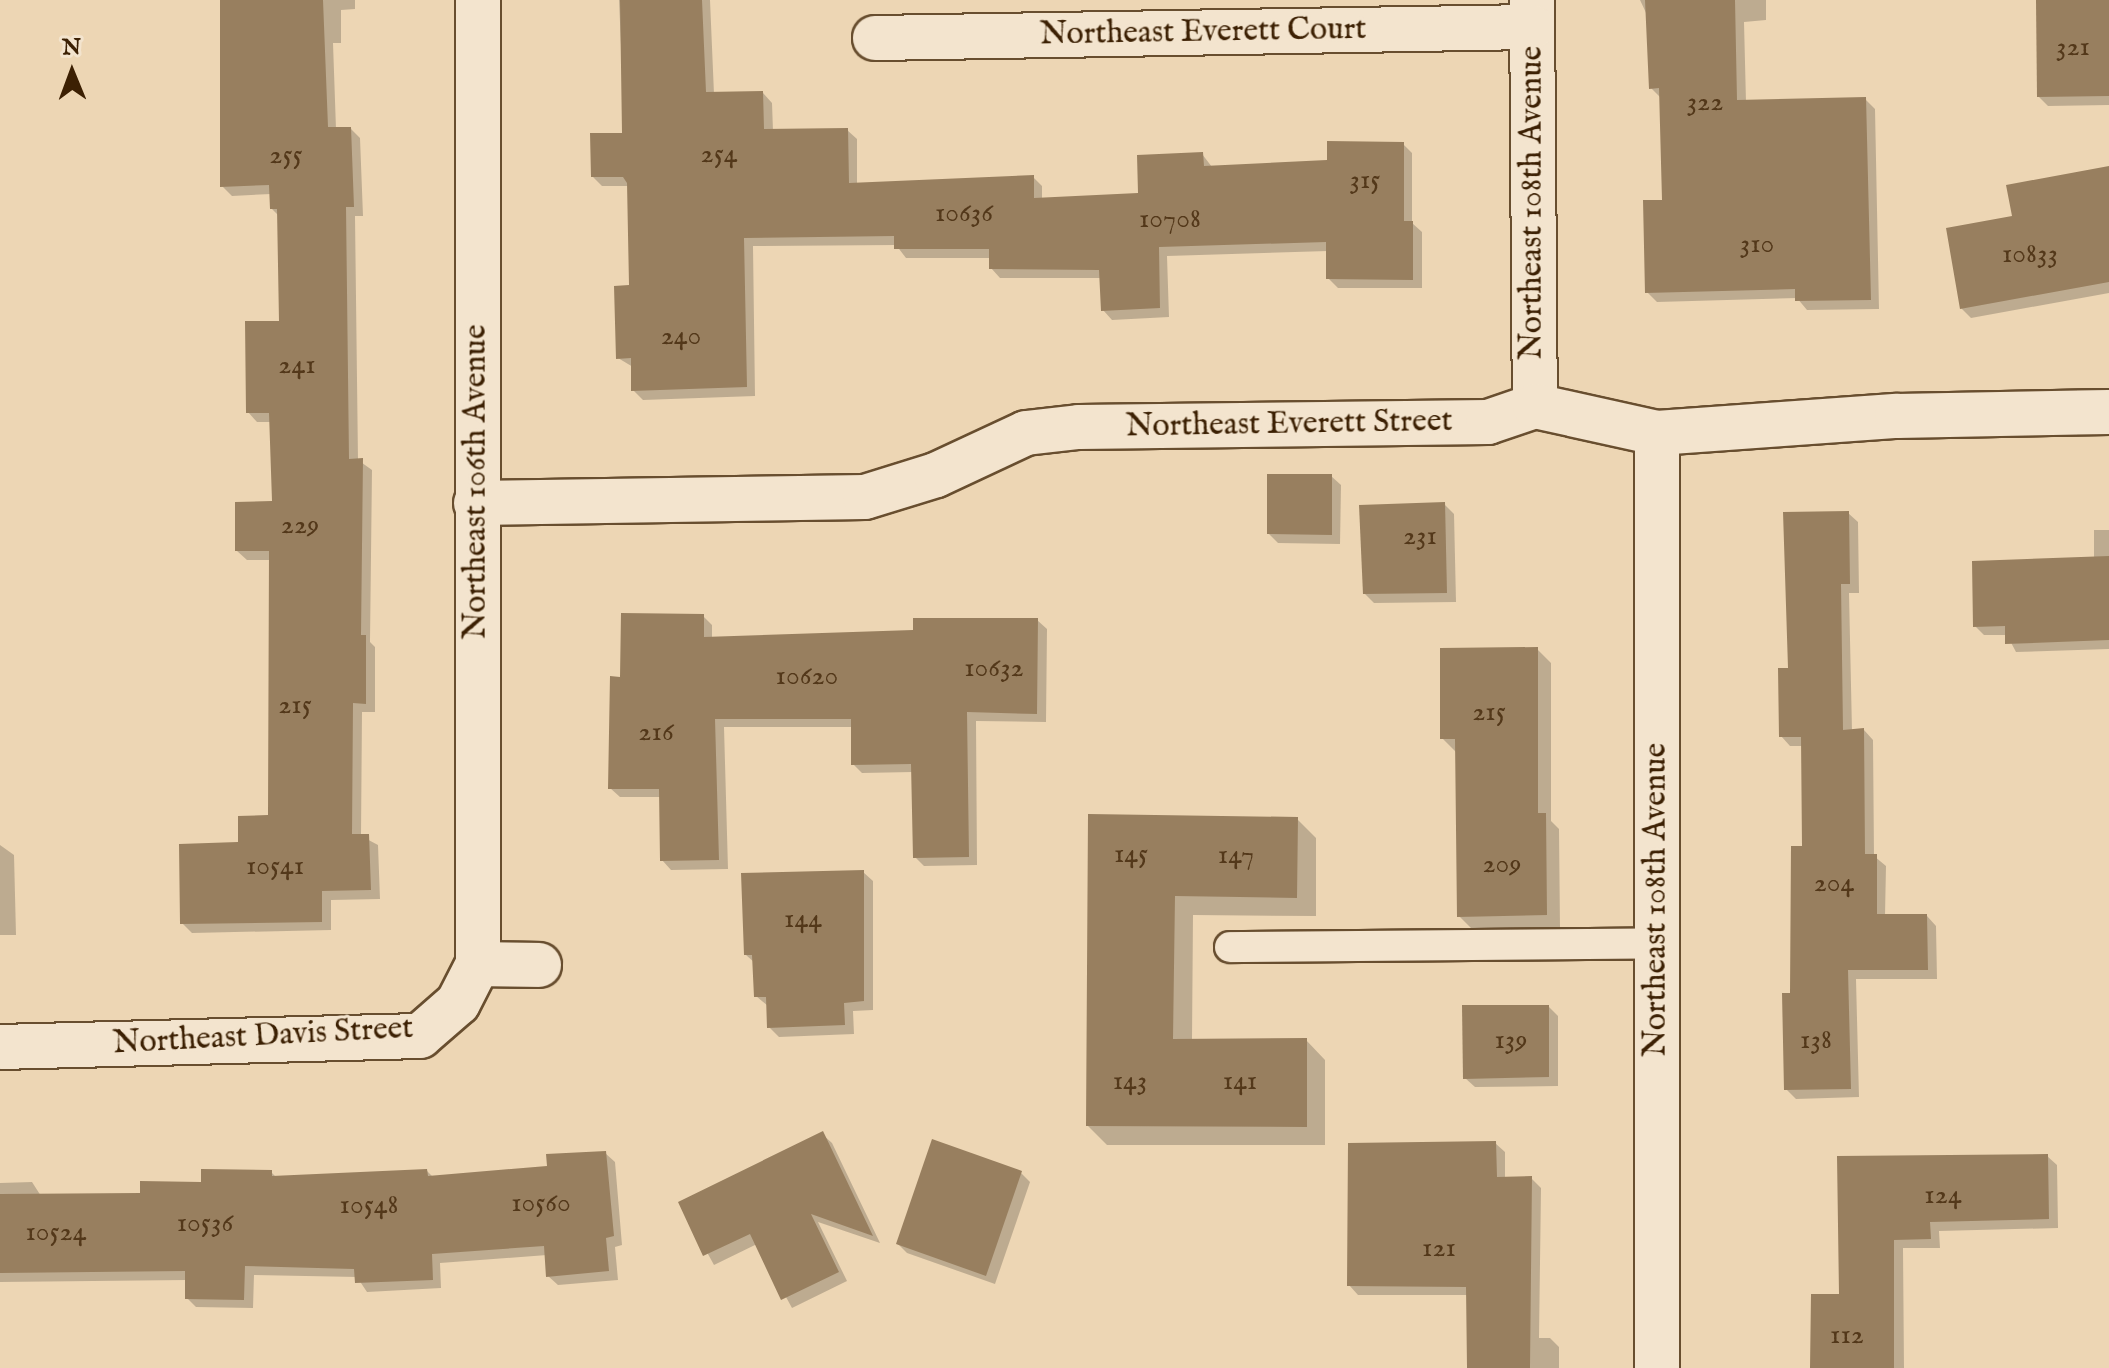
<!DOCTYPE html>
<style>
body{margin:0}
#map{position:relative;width:2109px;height:1368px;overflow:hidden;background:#edd6b4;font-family:"IM FELL English",serif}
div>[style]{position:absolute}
.shadow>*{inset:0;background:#0003}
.building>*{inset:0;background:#987f5f}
.roads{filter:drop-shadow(2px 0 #684e2f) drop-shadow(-2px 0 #684e2f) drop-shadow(0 2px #684e2f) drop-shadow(0 -2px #684e2f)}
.service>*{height:30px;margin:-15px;padding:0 15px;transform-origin:15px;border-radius:15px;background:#f3e4ce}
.minor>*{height:44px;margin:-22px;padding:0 22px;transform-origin:22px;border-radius:22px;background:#f3e4ce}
span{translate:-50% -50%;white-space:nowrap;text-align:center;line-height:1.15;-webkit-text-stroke:6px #f3e4ce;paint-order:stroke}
.number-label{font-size:28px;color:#53381a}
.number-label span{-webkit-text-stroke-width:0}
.street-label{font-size:32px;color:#3c2003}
.north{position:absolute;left:32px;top:32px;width:80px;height:80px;-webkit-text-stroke:6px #f3e4ce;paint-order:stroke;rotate:359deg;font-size:22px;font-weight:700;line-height:32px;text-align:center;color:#3c2003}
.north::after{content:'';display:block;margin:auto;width:28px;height:36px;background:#3c2003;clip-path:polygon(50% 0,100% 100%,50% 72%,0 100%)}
</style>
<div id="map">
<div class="shadow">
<i style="clip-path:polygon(222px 0,355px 0,355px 9px,341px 10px,341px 43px,333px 43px,336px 129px,351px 129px,360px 138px,363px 216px,355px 216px,358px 460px,372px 470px,370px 642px,375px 647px,375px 712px,362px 712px,361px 836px,378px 845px,380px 899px,331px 900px,331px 930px,192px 933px,182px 923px,240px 844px,270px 817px,271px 560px,247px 560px,237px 551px,274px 503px,271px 422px,257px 422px,248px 412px,281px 323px,279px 216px,272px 209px,271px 194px,232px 196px,222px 186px)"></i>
<i style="clip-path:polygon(619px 0,710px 0,714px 94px,763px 93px,772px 103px,773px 131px,847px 130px,857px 139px,857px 184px,1033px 177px,1042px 186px,1042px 199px,1140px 195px,1202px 154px,1212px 167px,1329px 162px,1403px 144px,1412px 153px,1412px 223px,1422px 232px,1422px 288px,1338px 288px,1328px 278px,1328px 251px,1167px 256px,1169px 317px,1112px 320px,1103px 310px,1101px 278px,1000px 278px,991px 268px,991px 258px,906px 258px,896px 245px,753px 246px,755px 396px,643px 400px,633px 390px,633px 367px,618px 358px,631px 287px,629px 186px,602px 186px,593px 177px,625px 135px)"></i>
<i style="clip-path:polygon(1640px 0,1766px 0,1766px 20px,1744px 22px,1746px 102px,1865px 99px,1875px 109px,1879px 309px,1807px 310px,1797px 298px,1657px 302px,1647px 292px,1664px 202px,1661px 98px,1651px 88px,1648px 17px)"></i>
<i style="clip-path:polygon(2038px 0,2109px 0,2109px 105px,2048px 106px,2039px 97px)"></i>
<i style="clip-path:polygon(2109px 168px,2109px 293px,1971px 318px,1961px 308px,2014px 218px)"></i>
<i style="clip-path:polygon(1331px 476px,1341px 485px,1340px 544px,1278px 543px,1269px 534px)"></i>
<i style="clip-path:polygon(1444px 504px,1454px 514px,1456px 602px,1374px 603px,1365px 594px)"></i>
<i style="clip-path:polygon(1848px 513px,1858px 522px,1859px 593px,1849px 593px,1852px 731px,1864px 730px,1873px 740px,1874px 856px,1886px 866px,1885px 916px,1927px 916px,1936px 926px,1937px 979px,1856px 979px,1859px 1097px,1796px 1099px,1786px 1089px,1804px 848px,1803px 746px,1790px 746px,1781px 736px,1790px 670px)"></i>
<i style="clip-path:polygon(2094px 530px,2109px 530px,2109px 649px,2016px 652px,2007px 635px,1984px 635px,1975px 626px,2094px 559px)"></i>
<i style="clip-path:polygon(703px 616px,712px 625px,712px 639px,915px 632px,1037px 620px,1047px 629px,1046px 722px,976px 721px,977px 865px,924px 866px,915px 857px,913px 772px,862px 773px,853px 764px,853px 727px,724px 727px,728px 869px,671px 870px,662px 860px,661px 797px,620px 797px,610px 788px,622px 679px)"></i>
<i style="clip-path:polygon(1537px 649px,1551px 663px,1551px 821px,1559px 829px,1560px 928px,1473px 930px,1459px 916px,1456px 752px,1442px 738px)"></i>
<i style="clip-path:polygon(1090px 816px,1297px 819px,1316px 838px,1316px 916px,1193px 915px,1192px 1041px,1306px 1040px,1325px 1060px,1325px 1145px,1107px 1145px,1088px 1126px)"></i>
<i style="clip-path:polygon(0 845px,14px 855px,16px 935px,0 935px)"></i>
<i style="clip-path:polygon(863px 872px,873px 881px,873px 1010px,853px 1011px,854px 1034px,779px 1037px,769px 1027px,768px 1006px,756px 996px,755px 963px,746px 955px)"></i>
<i style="clip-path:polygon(1549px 1007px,1558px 1016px,1558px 1086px,1475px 1087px,1465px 1078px)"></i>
<i style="clip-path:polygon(822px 1134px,832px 1143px,880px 1243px,818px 1222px,847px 1281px,792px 1308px,757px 1244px,714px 1265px,680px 1203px)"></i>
<i style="clip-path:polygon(1495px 1143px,1505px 1152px,1505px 1179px,1531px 1178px,1541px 1188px,1539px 1338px,1550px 1338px,1559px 1347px,1559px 1368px,1469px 1368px,1468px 1295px,1358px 1295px,1349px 1285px)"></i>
<i style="clip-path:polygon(605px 1153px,615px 1162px,622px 1245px,615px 1247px,618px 1280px,558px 1285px,548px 1276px,547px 1255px,440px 1263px,441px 1288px,367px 1292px,357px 1277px,254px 1275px,253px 1308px,196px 1307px,187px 1298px,187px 1280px,0 1282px,0 1183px,32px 1182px,41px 1196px,142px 1195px,271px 1172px,276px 1177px,427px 1171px,433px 1177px,549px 1168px)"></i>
<i style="clip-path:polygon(2047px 1156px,2057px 1165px,2058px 1228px,1939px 1231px,1940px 1248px,1903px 1248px,1904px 1368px,1814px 1368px,1841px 1296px,1839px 1158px)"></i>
<i style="clip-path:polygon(1020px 1172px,1030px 1182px,995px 1284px,907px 1253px,898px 1244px)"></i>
</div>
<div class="building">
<i style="clip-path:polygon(220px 0,323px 0,328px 127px,351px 127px,354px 207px,346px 207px,349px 459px,363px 458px,361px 635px,366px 635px,366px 704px,353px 703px,352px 834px,369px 834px,371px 890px,322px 891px,322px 922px,180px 924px,179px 844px,238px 842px,238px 816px,268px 815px,269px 551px,235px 551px,235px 502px,272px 501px,269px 413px,246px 413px,245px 321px,279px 321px,277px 209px,270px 209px,269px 185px,220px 187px)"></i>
<i style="clip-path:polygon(620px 0,702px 0,706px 92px,763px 91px,764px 129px,848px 128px,849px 183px,1034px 175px,1034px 198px,1138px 193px,1137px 155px,1203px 152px,1204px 166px,1327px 160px,1327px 141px,1404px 142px,1404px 221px,1413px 221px,1413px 280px,1326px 279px,1326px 242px,1159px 247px,1160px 308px,1101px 311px,1099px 270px,989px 269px,989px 249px,894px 249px,894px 236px,744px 238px,747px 387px,631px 391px,631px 358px,616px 359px,614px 286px,629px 285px,627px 183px,623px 177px,591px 177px,590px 133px,622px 133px)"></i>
<i style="clip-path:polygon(1645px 0,1735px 0,1737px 100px,1866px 97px,1871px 300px,1795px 301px,1795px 289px,1645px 293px,1643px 200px,1662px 200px,1659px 88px,1649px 89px)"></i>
<i style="clip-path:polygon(2036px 0,2109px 0,2109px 96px,2037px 97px)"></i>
<i style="clip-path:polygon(2109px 166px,2109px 282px,1960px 309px,1946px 228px,2012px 216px,2006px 185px)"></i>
<i style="clip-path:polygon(1267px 474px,1332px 474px,1332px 535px,1267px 534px)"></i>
<i style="clip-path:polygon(1445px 502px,1447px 593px,1363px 594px,1359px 505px)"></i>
<i style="clip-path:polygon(1849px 511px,1850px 584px,1841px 584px,1843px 730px,1864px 728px,1865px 854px,1877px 854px,1877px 914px,1927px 914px,1928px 970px,1848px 970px,1851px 1089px,1784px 1090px,1782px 993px,1790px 993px,1791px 846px,1802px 846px,1801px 737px,1779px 737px,1778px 668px,1788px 668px,1783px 512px)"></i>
<i style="clip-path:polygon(2109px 556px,2109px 640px,2005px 644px,2005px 626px,1973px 627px,1972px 561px)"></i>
<i style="clip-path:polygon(621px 613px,704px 614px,704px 637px,913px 630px,913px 618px,1038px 618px,1037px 714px,967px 712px,969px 857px,913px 858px,911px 764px,851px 765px,851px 719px,715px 719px,719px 860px,660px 861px,659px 789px,608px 789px,610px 676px,620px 677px)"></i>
<i style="clip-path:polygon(1538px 647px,1538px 813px,1546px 813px,1547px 915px,1457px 917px,1455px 739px,1440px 739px,1440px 648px)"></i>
<i style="clip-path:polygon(1088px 814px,1298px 817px,1297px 898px,1175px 896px,1173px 1039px,1307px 1038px,1307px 1127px,1086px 1126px)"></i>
<i style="clip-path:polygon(864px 870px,864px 1001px,844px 1003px,845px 1025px,767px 1028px,766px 997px,754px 997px,752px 955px,744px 955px,741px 873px)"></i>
<i style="clip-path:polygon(1462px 1005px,1549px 1005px,1549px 1077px,1463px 1079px)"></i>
<i style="clip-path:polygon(823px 1131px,873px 1236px,811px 1214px,839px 1272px,781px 1300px,750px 1234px,703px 1256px,678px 1202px)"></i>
<i style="clip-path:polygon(932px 1139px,1022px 1171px,986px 1276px,896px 1244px)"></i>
<i style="clip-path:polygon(1496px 1141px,1497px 1177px,1532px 1176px,1530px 1368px,1467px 1368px,1466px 1287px,1347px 1286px,1348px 1143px)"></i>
<i style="clip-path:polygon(606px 1151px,614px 1236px,606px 1238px,609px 1271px,546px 1277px,544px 1246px,432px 1254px,433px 1280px,355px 1283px,354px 1269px,245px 1266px,244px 1300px,185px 1299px,185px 1271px,0 1273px,0 1194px,140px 1193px,140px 1181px,201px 1182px,201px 1169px,272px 1170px,272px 1176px,427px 1169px,428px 1176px,547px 1166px,546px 1154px)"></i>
<i style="clip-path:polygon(2048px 1154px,2049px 1219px,1930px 1222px,1931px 1239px,1894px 1240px,1894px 1368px,1810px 1368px,1811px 1294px,1839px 1294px,1837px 1156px)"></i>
</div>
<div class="roads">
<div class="service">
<i style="left:1230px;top:947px;width:428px;rotate:-0.5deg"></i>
</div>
<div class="minor">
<i style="left:1532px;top:0;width:406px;rotate:89.6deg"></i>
<i style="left:875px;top:38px;width:657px;rotate:-0.96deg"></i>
<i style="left:476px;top:503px;width:389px;rotate:-0.9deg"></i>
<i style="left:865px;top:497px;width:74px;rotate:-17.2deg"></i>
<i style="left:936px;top:475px;width:99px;rotate:-25deg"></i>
<i style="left:1026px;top:433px;width:53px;rotate:-6.5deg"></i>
<i style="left:1079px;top:427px;width:409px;rotate:-0.7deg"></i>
<i style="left:1488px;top:422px;width:50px;rotate:-18.8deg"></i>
<i style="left:1535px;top:406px;width:125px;rotate:12.5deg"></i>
<i style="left:1657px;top:433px;width:241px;rotate:-4.1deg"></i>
<i style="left:1897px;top:416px;width:212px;rotate:-1.1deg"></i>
<i style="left:478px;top:964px;width:61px;rotate:0.9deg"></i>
<i style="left:0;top:1047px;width:420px;rotate:-1.5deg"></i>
<i style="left:420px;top:1036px;width:50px;rotate:-41deg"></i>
<i style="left:458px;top:1003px;width:44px;rotate:-62.9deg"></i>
<i style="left:478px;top:964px;width:964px;rotate:-90deg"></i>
<i style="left:1657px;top:1368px;width:935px;rotate:-90deg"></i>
</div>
</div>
<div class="number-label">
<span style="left:2073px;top:48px">321</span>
<span style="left:1705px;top:103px">322</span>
<span style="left:719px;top:155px">254</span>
<span style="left:286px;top:156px">255</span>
<span style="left:1365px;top:181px">315</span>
<span style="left:964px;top:214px">10636</span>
<span style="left:1170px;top:220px">10708</span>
<span style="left:1757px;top:245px">310</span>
<span style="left:2030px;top:255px">10833</span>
<span style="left:681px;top:337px">240</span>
<span style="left:297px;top:366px">241</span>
<span style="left:300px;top:526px">229</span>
<span style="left:1420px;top:537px">231</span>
<span style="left:994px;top:669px">10632</span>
<span style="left:807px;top:677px">10620</span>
<span style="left:295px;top:706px">215</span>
<span style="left:1489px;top:713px">215</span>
<span style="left:656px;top:733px">216</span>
<span style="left:1131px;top:855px">145</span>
<span style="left:1236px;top:856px">147</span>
<span style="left:1502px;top:865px">209</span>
<span style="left:275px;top:867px">10541</span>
<span style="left:1834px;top:884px">204</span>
<span style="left:803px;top:920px">144</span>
<span style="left:1511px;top:1041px">139</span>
<span style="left:1816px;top:1041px">138</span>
<span style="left:1130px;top:1082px">143</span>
<span style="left:1240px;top:1082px">141</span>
<span style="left:1943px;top:1196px">124</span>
<span style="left:541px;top:1204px">10560</span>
<span style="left:369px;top:1206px">10548</span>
<span style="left:205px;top:1224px">10536</span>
<span style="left:56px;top:1233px">10524</span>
<span style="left:1439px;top:1249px">121</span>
<span style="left:1847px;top:1336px">112</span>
</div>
<div class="street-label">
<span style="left:1203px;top:33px;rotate:-1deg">Northeast Everett Court</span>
<span style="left:1533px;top:203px;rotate:-90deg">Northeast 108th Avenue</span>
<span style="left:1289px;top:425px;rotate:-1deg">Northeast Everett Street</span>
<span style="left:477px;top:482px;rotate:-90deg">Northeast 106th Avenue</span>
<span style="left:1657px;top:900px;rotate:-90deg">Northeast 108th Avenue</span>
<span style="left:263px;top:1037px;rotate:-3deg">Northeast Davis Street</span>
</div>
<div class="north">N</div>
</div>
